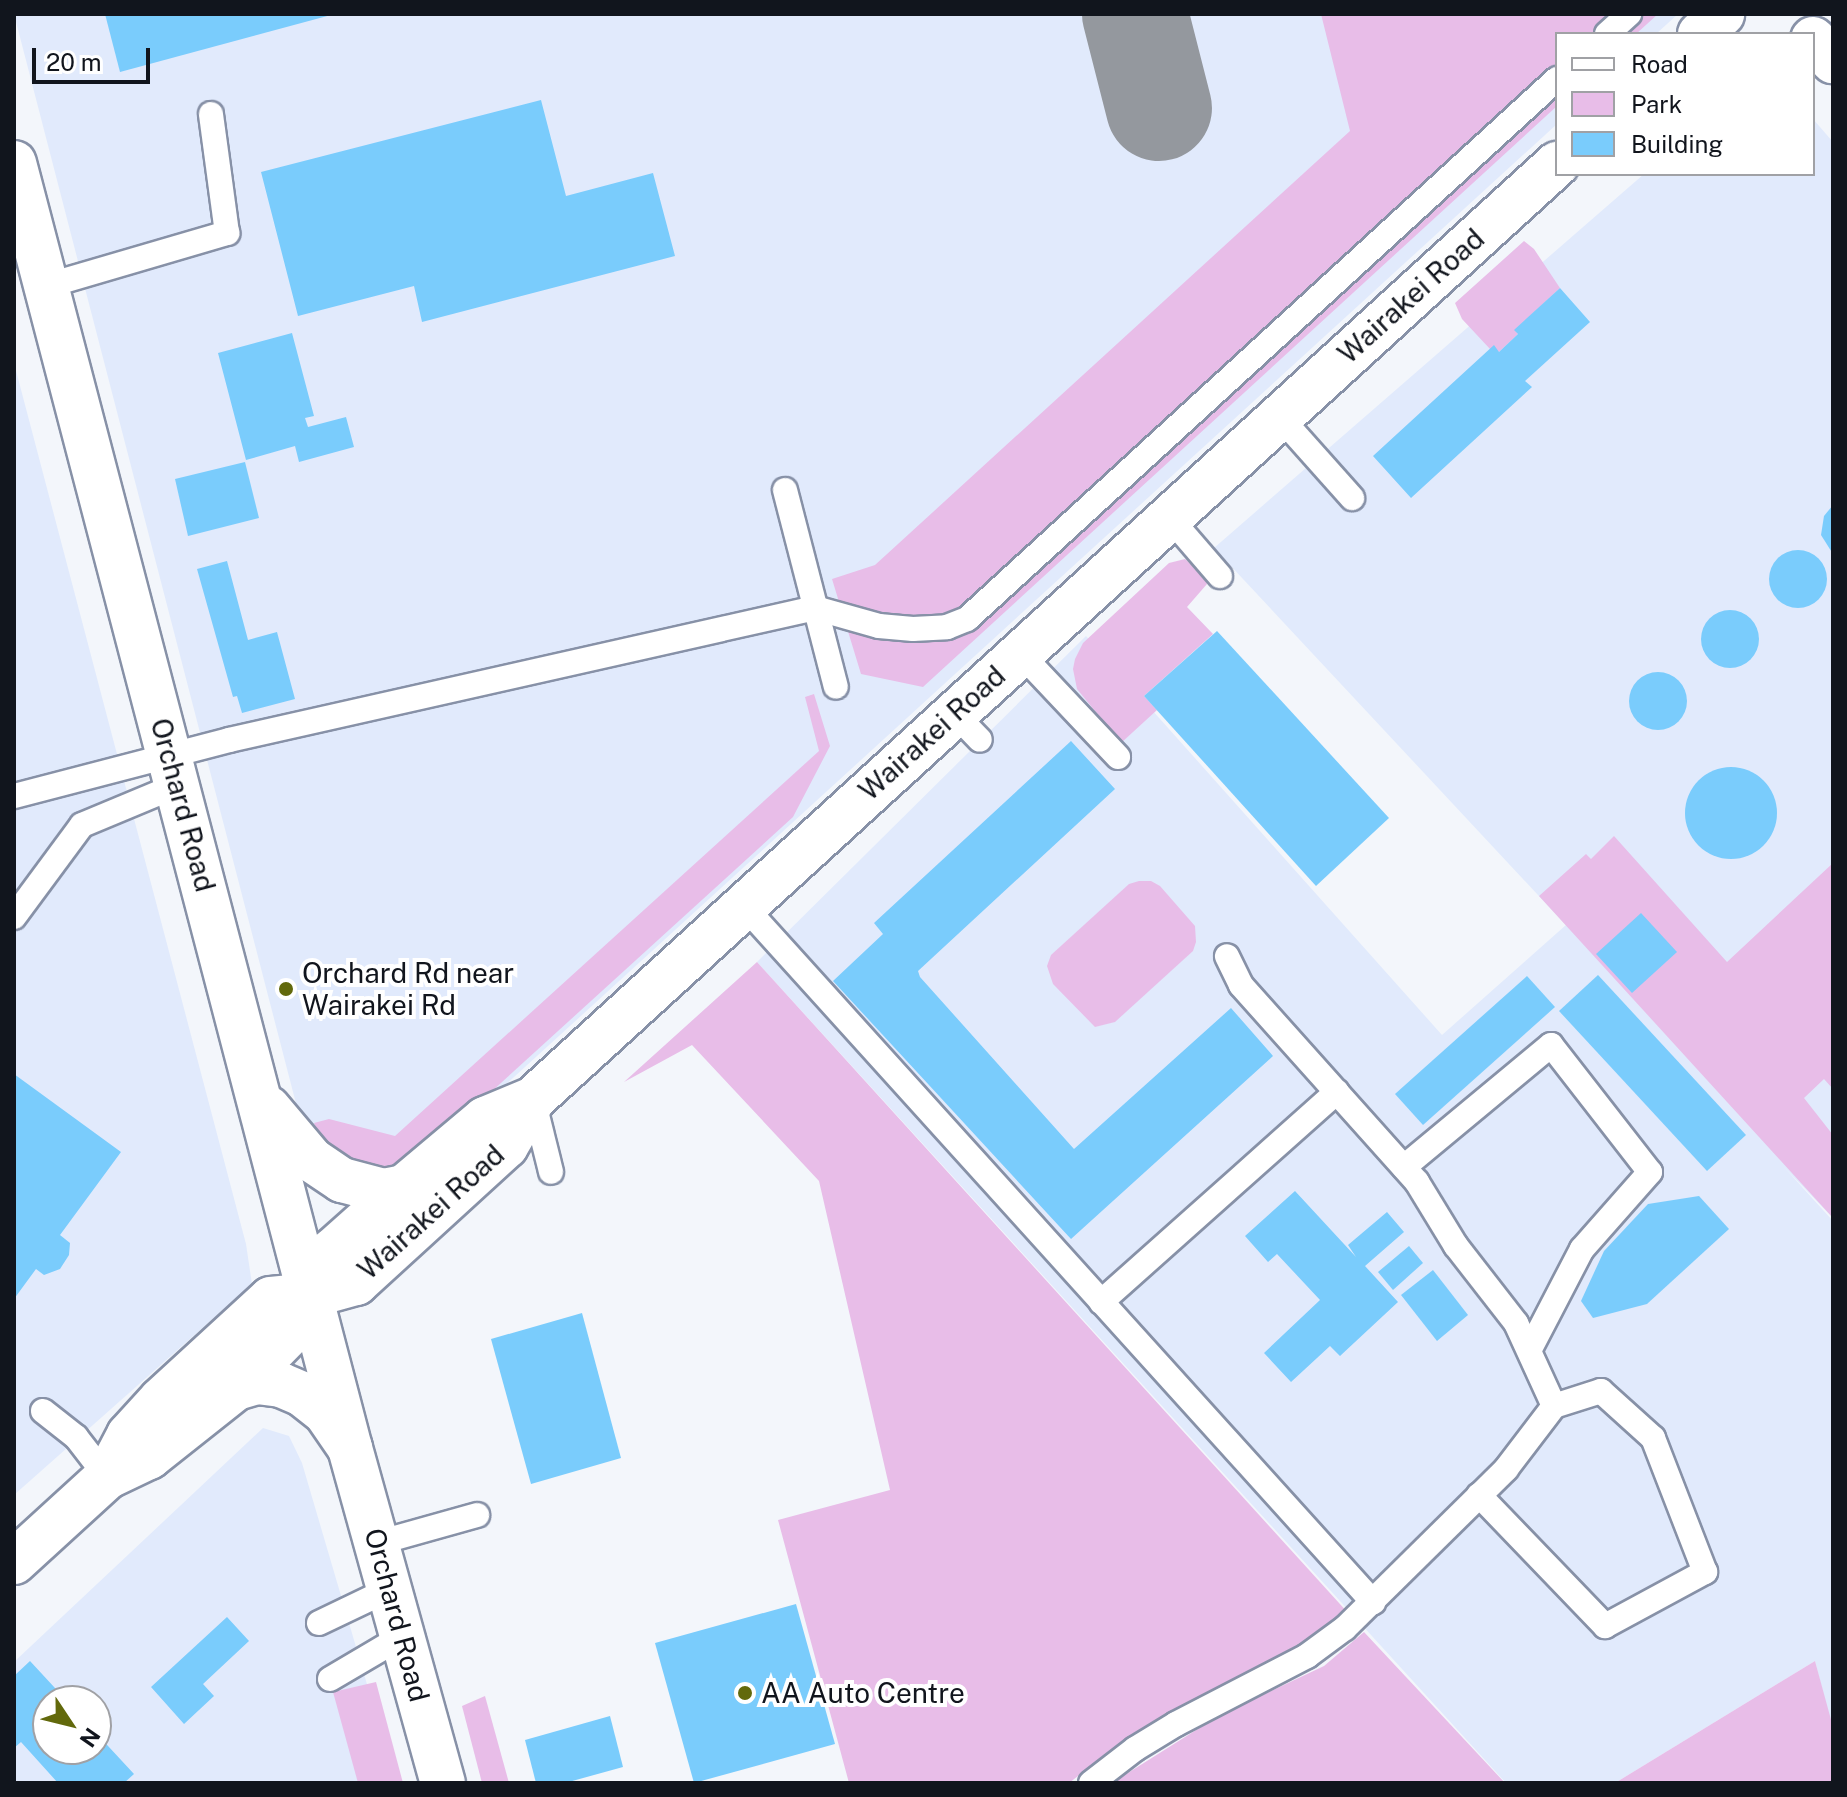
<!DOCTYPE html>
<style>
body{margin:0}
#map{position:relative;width:1847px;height:1797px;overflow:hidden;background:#f3f6fb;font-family:"Public Sans",sans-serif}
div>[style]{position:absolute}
.built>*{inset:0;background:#e1eafc}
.green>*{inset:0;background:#e8bde8}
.taxiway>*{height:106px;margin:-53px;padding:0 53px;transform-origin:53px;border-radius:53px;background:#94989e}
.building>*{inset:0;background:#7accfc}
.round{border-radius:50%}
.roads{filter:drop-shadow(2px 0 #8791a7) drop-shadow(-2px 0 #8791a7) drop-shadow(0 2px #8791a7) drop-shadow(0 -2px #8791a7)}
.service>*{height:24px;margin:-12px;padding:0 12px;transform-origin:12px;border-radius:12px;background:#fff}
.minor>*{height:44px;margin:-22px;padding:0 22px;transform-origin:22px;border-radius:22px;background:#fff}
.tertiary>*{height:44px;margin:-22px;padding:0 22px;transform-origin:22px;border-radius:22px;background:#fff}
.dots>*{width:22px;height:22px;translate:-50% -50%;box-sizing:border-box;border:4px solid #fff;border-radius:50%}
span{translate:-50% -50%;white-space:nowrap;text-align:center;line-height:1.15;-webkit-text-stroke:8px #fff;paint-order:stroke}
.street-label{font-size:28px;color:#11151d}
.poi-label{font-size:28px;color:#11151d}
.left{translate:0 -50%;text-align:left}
.frame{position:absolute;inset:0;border:16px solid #11151d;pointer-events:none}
.legend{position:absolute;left:1555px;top:32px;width:260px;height:144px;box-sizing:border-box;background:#fff;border:2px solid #a0a1a5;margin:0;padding:10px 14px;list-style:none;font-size:24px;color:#11151d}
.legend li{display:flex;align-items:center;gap:16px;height:40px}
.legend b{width:40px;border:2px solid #a0a1a5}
.north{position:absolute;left:32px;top:1685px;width:80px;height:80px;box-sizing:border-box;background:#fff;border:2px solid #a0a1a5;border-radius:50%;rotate:125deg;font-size:22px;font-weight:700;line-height:32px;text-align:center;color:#11151d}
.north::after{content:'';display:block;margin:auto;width:28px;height:36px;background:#62690c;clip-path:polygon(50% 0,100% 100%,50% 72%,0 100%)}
.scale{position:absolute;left:32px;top:48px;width:118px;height:36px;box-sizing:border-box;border:4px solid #11151d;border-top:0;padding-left:10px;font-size:24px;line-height:28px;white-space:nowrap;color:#11151d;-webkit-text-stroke:6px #fff;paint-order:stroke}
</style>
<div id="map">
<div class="built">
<i style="clip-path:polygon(14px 14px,1678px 14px,1656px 34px,1557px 34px,1557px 124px,420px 1163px,359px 1174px,300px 1119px)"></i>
<i style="clip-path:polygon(1813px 119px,1833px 142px,1833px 1218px,1783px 1166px,1833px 1221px,1833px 1731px,1815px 1661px,1615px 1783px,1506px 1783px,757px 962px,1086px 636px,1442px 1035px,1566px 925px,1214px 548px,1644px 174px,1813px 174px)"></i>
<i style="clip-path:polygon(14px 363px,246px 1244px,252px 1284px,14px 1495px)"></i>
<i style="clip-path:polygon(evenodd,263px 1428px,289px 1436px,302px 1463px,396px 1783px,14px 1783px,14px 1662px,263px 1428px,48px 1701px,96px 1701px,96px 1749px,48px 1749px,48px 1701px)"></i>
</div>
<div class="green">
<i style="clip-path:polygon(1321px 14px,1658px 14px,1636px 34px,1557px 34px,1557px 106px,923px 687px,861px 674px,832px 579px,875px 565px,1350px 131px)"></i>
<i style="clip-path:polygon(1524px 241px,1534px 249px,1560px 288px,1515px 330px,1518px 334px,1499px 352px,1490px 349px,1462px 319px,1455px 303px)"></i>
<i style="clip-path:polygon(1185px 559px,1205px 577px,1207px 584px,1187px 607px,1213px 634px,1144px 696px,1157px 710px,1121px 743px,1077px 689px,1073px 669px,1075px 659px,1083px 643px,1169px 563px)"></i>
<i style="clip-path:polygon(814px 694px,830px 746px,793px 817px,423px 1154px,385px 1171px,339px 1159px,319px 1136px,314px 1123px,329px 1119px,395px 1136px,819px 751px,805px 697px)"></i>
<i style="clip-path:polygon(1614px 836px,1727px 962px,1833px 863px,1833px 1089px,1824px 1079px,1804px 1098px,1833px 1135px,1833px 1218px,1539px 896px,1586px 854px,1591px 859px)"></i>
<i style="clip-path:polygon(1139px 881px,1151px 881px,1160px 886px,1195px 926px,1196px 942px,1193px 951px,1115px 1022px,1095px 1027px,1053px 984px,1047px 966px,1051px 955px,1129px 884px)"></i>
<i style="clip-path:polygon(757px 962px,1349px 1614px,1320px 1634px,1132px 1734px,1069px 1783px,849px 1783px,778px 1520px,890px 1490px,819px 1181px,692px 1045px,624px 1082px)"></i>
<i style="clip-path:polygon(1364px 1632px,1505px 1783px,1112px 1783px,1220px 1715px,1324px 1666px)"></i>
<i style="clip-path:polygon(1815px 1661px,1833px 1727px,1833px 1783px,1615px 1783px)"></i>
<i style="clip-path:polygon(376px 1682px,403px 1783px,358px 1783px,333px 1692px)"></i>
<i style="clip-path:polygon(485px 1696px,509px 1783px,482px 1783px,462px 1706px)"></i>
</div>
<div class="taxiway">
<i style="left:1135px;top:14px;width:97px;rotate:75.7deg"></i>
</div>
<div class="building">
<i style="clip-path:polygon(105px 14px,330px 14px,331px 15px,120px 72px)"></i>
<i style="clip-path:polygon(541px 100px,566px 196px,653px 173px,675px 256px,422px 322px,414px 286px,298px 316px,261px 172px)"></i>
<i style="clip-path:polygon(1560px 288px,1590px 322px,1525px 381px,1532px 387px,1411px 498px,1373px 456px,1494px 345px,1499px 352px,1518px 334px,1514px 330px)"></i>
<i style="clip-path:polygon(292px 333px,314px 416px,305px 418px,308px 427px,346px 417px,354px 447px,299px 462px,295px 446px,246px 460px,218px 353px)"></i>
<i style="clip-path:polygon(245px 462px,259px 518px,188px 536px,175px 479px)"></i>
<i style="clip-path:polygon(1833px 505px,1833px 554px,1821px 535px,1824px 516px)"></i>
<i class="round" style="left:1769px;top:550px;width:58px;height:58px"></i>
<i style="clip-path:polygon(227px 561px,248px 640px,277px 632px,295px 699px,242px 713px,237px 696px,233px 697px,197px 569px)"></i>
<i class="round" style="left:1701px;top:610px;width:58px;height:58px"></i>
<i style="clip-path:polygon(1217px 631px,1389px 818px,1316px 886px,1144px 696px)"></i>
<i class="round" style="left:1629px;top:672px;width:58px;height:58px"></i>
<i style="clip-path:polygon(1071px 741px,1115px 789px,918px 971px,920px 977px,1074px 1149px,1231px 1008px,1273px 1056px,1071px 1239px,833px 981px,883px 934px,874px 923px)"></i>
<i class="round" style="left:1685px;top:767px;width:92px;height:92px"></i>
<i style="clip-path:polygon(1641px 913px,1677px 952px,1632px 993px,1596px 954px)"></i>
<i style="clip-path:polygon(1598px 975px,1746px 1135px,1707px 1171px,1559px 1011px)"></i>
<i style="clip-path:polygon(1527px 976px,1555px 1007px,1423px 1125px,1395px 1094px)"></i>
<i style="clip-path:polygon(14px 1074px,121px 1152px,60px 1235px,70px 1243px,69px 1255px,60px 1269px,44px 1275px,36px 1269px,14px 1299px)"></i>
<i style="clip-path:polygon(1295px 1191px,1356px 1257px,1348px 1245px,1387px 1212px,1404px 1232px,1365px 1266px,1398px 1302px,1340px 1356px,1330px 1346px,1291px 1382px,1264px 1353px,1320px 1300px,1277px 1254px,1268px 1262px,1245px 1236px)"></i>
<i style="clip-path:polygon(1699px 1196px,1729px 1229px,1647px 1304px,1593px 1318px,1581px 1301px,1604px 1251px,1648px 1204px)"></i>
<i style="clip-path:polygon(1409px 1246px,1423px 1263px,1393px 1290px,1378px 1272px)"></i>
<i style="clip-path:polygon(1433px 1270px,1468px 1315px,1437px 1341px,1401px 1295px)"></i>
<i style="clip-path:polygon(582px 1313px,621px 1458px,531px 1484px,491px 1339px)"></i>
<i style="clip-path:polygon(796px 1604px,835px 1744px,694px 1783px,655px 1643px)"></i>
<i style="clip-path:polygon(227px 1617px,249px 1641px,203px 1684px,214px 1696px,184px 1724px,151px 1687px)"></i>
<i style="clip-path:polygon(30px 1661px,67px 1701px,48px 1701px,48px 1749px,96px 1749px,96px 1733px,134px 1774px,124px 1783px,58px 1783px,21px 1742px,14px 1748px,14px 1676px)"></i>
<i style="clip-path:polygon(610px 1716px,623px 1767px,565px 1783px,536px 1783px,525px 1740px)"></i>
</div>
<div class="roads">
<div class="service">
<i style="left:1607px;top:34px;width:30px;rotate:-42deg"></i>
<i style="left:46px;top:286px;width:189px;rotate:-16.3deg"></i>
<i style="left:227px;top:233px;width:120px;rotate:-97.7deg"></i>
<i style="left:1279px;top:416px;width:110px;rotate:48.3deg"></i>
<i style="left:785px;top:490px;width:203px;rotate:75.5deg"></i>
<i style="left:1169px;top:517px;width:78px;rotate:49.2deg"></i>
<i style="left:1020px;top:653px;width:143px;rotate:46.7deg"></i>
<i style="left:954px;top:713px;width:37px;rotate:46deg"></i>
<i style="left:14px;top:796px;width:222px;rotate:-14.6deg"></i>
<i style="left:229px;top:740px;width:601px;rotate:-12.69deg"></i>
<i style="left:815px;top:608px;width:66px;rotate:15.7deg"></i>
<i style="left:879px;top:626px;width:34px;rotate:5deg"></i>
<i style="left:913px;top:629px;width:34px;rotate:-3deg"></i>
<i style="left:947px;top:627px;width:22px;rotate:-22deg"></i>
<i style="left:967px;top:619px;width:800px;rotate:-42.47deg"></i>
<i style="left:743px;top:905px;width:940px;rotate:47.89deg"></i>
<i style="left:14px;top:917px;width:114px;rotate:-53.5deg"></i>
<i style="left:82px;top:825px;width:104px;rotate:-22.6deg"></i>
<i style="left:533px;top:1099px;width:75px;rotate:76.1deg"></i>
<i style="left:1404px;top:1167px;width:191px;rotate:-39.7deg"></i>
<i style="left:1551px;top:1045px;width:161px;rotate:52.1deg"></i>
<i style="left:1650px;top:1172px;width:103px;rotate:131.4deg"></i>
<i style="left:1582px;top:1249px;width:113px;rotate:117.5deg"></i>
<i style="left:1101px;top:1302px;width:316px;rotate:-41.7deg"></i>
<i style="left:43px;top:1411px;width:42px;rotate:38.2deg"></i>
<i style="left:76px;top:1437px;width:51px;rotate:52.2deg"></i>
<i style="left:1479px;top:1495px;width:182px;rotate:46.1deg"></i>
<i style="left:1605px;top:1626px;width:114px;rotate:-28.4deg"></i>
<i style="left:1705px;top:1572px;width:144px;rotate:-111.2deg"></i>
<i style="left:1653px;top:1438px;width:70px;rotate:-137.9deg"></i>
<i style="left:1601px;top:1391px;width:49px;rotate:162.3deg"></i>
<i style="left:377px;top:1543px;width:104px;rotate:-15.6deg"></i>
<i style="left:319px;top:1623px;width:79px;rotate:-25.6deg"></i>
<i style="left:330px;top:1679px;width:85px;rotate:-30.5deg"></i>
<i style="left:1091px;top:1783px;width:56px;rotate:-37.7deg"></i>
<i style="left:1135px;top:1749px;width:48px;rotate:-31.4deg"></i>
<i style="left:1176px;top:1724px;width:148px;rotate:-27.4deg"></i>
<i style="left:1307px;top:1656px;width:47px;rotate:-36.4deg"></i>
<i style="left:1345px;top:1628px;width:226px;rotate:-44.6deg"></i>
<i style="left:1506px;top:1469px;width:79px;rotate:-52.7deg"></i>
<i style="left:1554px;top:1406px;width:91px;rotate:-114.6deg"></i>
<i style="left:1516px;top:1323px;width:98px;rotate:-127.9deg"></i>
<i style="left:1456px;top:1246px;width:75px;rotate:-121.4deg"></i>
<i style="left:1417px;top:1182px;width:264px;rotate:-131.8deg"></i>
<i style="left:1241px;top:985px;width:32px;rotate:-116deg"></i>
</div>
<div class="minor">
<i style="left:1700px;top:34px;width:30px;rotate:-42deg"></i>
<i style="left:1813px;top:39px;width:30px;rotate:48deg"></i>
<i style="left:236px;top:1388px;width:86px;rotate:-45.5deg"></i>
<i style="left:296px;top:1327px;width:84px;rotate:-64.7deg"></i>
<i style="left:332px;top:1251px;width:96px;rotate:-41.6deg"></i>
<i style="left:107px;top:1477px;width:47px;rotate:-25.5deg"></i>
<i style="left:149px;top:1457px;width:111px;rotate:-38.4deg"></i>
<i style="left:236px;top:1388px;width:22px;rotate:-16deg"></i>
<i style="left:257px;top:1382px;width:24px;rotate:7deg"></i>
<i style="left:281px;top:1385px;width:23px;rotate:23deg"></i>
<i style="left:302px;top:1394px;width:31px;rotate:38deg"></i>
<i style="left:326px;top:1413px;width:42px;rotate:55.6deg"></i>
<i style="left:14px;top:1562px;width:126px;rotate:-42.4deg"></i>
<i style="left:107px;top:1477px;width:47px;rotate:-62.4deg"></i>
<i style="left:129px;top:1435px;width:47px;rotate:-47.6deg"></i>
<i style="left:161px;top:1400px;width:149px;rotate:-42.6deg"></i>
<i style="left:271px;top:1299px;width:41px;rotate:-5.6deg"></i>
<i style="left:312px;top:1295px;width:46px;rotate:-15.3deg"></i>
<i style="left:356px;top:1283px;width:203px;rotate:-42.4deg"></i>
<i style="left:506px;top:1146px;width:54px;rotate:-60.1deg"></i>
<i style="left:533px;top:1099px;width:1387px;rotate:-42.4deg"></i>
</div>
<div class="tertiary">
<i style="left:14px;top:163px;width:1328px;rotate:75.35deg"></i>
<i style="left:350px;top:1448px;width:348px;rotate:74.5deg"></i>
<i style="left:268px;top:1108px;width:68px;rotate:49.8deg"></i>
<i style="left:312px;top:1160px;width:36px;rotate:34deg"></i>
<i style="left:342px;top:1180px;width:42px;rotate:15deg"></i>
<i style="left:383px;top:1191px;width:21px;rotate:-11deg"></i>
<i style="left:404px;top:1187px;width:106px;rotate:-40deg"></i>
<i style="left:485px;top:1119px;width:52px;rotate:-22.6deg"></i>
</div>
</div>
<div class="dots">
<i style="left:286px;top:989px;background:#62690c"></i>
<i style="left:745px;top:1693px;background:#62690c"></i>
</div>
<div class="street-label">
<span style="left:1411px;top:296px;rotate:-42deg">Wairakei Road</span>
<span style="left:932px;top:733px;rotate:-42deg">Wairakei Road</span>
<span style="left:183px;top:805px;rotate:75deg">Orchard Road</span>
<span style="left:431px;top:1212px;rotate:-42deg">Wairakei Road</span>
<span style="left:397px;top:1615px;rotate:75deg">Orchard Road</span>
</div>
<div class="poi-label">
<span class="left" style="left:302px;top:989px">Orchard Rd near<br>Wairakei Rd</span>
<span class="left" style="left:761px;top:1693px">AA Auto Centre</span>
</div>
<div class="frame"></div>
<ul class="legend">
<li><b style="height:10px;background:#fff"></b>Road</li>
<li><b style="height:22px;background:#e8bde8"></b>Park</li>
<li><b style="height:22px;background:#7accfc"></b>Building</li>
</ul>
<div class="north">N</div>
<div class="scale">20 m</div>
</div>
